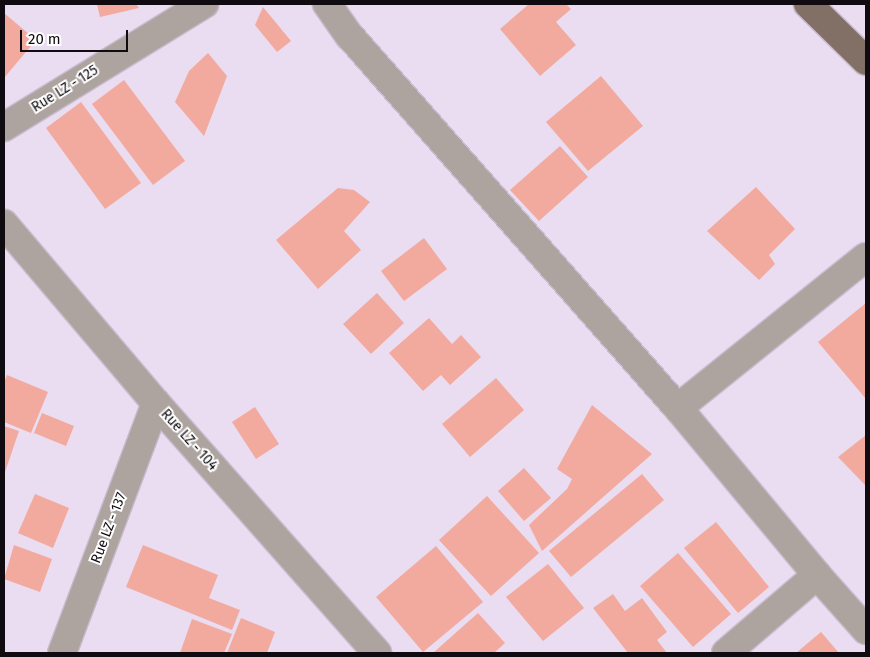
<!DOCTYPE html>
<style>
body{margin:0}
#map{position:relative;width:870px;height:657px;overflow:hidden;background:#eadcf1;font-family:"Fira Sans",sans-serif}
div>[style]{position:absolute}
.building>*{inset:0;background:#f2aa9e}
.roads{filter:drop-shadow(1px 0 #c7bbcd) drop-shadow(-1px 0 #c7bbcd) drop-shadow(0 1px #c7bbcd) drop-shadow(0 -1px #c7bbcd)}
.street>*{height:28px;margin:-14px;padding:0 14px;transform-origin:14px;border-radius:14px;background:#aea49f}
.primary>*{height:28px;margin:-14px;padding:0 14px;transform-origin:14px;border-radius:14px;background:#827067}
span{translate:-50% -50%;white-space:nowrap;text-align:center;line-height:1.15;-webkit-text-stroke:4px #fff;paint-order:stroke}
.street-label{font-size:14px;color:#0f0b11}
.frame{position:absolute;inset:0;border:5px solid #0f0b11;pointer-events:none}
.scale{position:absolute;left:20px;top:30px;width:108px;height:22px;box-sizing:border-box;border:2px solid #0f0b11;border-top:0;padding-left:6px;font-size:15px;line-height:18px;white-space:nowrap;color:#0f0b11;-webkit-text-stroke:4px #fff;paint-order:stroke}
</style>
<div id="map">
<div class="building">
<i style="clip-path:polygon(97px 4px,136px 4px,139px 8px,100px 17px)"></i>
<i style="clip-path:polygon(529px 4px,566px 4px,571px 9px,556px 22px,576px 45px,540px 76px,500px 29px)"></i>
<i style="clip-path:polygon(263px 7px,291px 41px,277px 52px,255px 25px)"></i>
<i style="clip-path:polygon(4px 13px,36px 40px,4px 78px)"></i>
<i style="clip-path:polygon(208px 53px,227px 76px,204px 136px,175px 102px,189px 71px)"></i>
<i style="clip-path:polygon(601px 76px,643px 126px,588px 171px,546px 122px)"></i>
<i style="clip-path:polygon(124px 80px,185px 161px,153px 185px,92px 104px)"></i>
<i style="clip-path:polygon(81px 102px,141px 183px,105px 209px,46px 128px)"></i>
<i style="clip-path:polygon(560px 146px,588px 177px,539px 221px,510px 190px)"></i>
<i style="clip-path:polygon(756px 187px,795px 229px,769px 255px,775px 264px,759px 280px,707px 231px)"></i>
<i style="clip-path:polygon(338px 188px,354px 190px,370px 202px,344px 231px,361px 250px,318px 289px,276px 240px)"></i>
<i style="clip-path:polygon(424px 238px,447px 269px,404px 301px,381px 271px)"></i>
<i style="clip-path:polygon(377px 293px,404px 323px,371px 354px,343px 324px)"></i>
<i style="clip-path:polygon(866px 303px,866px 399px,818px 342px)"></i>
<i style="clip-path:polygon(429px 318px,452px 344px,461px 335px,481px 357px,450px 385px,441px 375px,423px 391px,389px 353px)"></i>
<i style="clip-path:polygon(7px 375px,48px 392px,31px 433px,4px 422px,4px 383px)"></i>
<i style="clip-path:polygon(496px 378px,524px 410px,470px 457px,442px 424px)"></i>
<i style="clip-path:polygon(592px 405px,652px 454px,542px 551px,529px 525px,567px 489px,572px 479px,557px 469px)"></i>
<i style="clip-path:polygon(255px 407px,279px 444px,256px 459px,232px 422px)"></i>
<i style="clip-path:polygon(42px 413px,74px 426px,66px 446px,34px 433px)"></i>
<i style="clip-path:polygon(4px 426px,19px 431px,4px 475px)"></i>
<i style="clip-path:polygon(866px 435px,866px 486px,838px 457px)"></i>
<i style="clip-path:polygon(524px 468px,551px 498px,524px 521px,498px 491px)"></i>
<i style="clip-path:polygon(642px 474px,664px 500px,571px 577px,549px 551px)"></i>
<i style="clip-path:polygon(35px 494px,69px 508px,53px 548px,18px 533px)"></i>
<i style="clip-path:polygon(487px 496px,539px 553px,491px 596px,439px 540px)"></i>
<i style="clip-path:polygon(716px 522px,769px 587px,738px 613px,684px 548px)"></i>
<i style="clip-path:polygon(14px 545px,52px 559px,40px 592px,4px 579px)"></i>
<i style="clip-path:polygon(143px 545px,218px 575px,209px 598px,240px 610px,232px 630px,126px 587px)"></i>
<i style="clip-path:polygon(436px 546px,483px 602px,423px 652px,376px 597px)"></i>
<i style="clip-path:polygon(678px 553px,731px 614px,693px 647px,640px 586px)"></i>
<i style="clip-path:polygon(548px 564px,584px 608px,543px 641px,506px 597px)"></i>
<i style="clip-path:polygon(613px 594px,625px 611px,642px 598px,667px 632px,657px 640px,667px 653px,628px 653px,593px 608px)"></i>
<i style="clip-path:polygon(478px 613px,505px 643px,494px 653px,433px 653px)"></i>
<i style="clip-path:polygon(241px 618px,275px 632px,267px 653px,227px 653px)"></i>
<i style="clip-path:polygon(192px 619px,232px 634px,224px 653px,180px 653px)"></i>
<i style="clip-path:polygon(821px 632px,839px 653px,796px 653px)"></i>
</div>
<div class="roads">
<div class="street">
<i style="left:327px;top:4px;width:38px;rotate:55deg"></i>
<i style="left:349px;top:35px;width:497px;rotate:48.6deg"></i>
<i style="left:678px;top:408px;width:217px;rotate:50.2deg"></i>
<i style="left:817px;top:575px;width:74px;rotate:48.3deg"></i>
<i style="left:4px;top:127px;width:235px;rotate:-31.6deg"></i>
<i style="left:4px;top:224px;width:235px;rotate:49.7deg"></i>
<i style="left:156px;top:403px;width:334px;rotate:48.5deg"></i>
<i style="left:678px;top:408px;width:241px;rotate:-38.8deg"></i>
<i style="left:62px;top:653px;width:267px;rotate:-69.4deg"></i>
<i style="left:726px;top:653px;width:120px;rotate:-40.6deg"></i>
</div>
<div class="primary">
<i style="left:808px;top:4px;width:81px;rotate:44.5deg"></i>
</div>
</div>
<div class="street-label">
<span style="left:65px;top:89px;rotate:-32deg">Rue LZ - 125</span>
<span style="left:189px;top:440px;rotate:48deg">Rue LZ - 104</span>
<span style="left:109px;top:528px;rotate:-69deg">Rue LZ - 137</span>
</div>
<div class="frame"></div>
<div class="scale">20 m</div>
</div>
